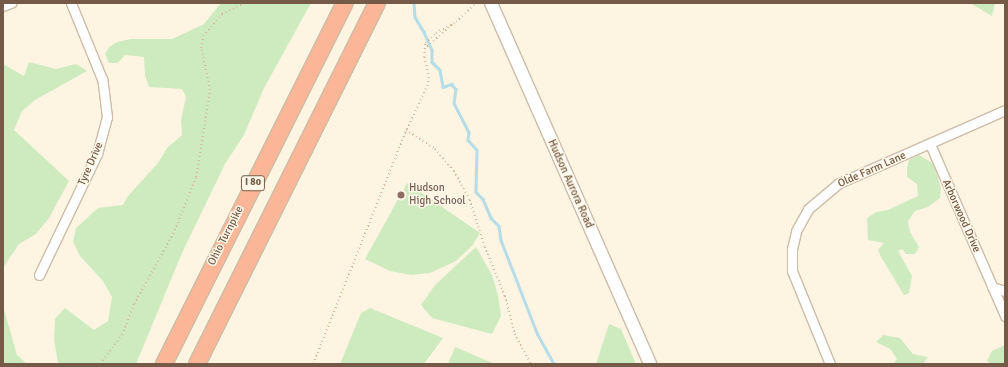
<!DOCTYPE html>
<style>
body{margin:0}
#map{position:relative;width:1008px;height:367px;overflow:hidden;background:#fdf4e1;font-family:Signika,sans-serif}
div>[style]{position:absolute}
.green>*{inset:0;background:#ceebc0}
.stream>*{height:2.5px;margin:-1.25px;padding:0 1.25px;transform-origin:1.25px;border-radius:1.25px;background:#b5dce7}
.path>*{height:1.5px;margin-top:-0.75px;transform-origin:0;background:repeating-linear-gradient(90deg,#d8b79b 0 1px,transparent 0 4px)}
.roads{filter:drop-shadow(1px 0 #cebca8) drop-shadow(-1px 0 #cebca8) drop-shadow(0 1px #cebca8) drop-shadow(0 -1px #cebca8)}
.street>*{height:9px;margin:-4.5px;padding:0 4.5px;transform-origin:4.5px;border-radius:4.5px;background:#fff}
.secondary>*{height:12px;margin:-6px;padding:0 6px;transform-origin:6px;border-radius:6px;background:#fff}
.highway>*{height:16px;margin:-8px;padding:0 8px;transform-origin:8px;border-radius:8px;background:#fab696}
.dots>*{width:11px;height:11px;translate:-50% -50%;box-sizing:border-box;border:2px solid #fff8e8;border-radius:50%}
span{translate:-50% -50%;white-space:nowrap;text-align:center;line-height:1.15;-webkit-text-stroke:3px #fff8e8;paint-order:stroke}
.shield-label span{padding:1px 3px;background:#fff8e8;border:1px solid;border-radius:3px;-webkit-text-stroke-width:0}
.shield-label{font-size:10px;color:#755b47;font-weight:700}
.street-label{font-size:11px;color:#755b47}
.education-label{font-size:11px;color:#785e54}
.left{translate:0 -50%;text-align:left}
.frame{position:absolute;inset:0;border:4px solid #755b47;pointer-events:none}
</style>
<div id="map">
<div class="green">
<i style="clip-path:polygon(221px 3px,311px 3px,264px 88px,244px 135px,225px 164px,182px 253px,136px 364px,58px 364px,54px 339px,55px 319px,65px 308px,94px 330px,108px 321px,112px 297px,103px 281px,80px 256px,73px 242px,76px 228px,98px 208px,123px 205px,128px 196px,158px 163px,167px 148px,182px 135px,181px 120px,186px 97px,182px 89px,149px 87px,145px 75px,144px 57px,125px 55px,118px 63px,109px 63px,105px 54px,109px 47px,117px 42px,131px 39px,172px 39px,204px 24px)"></i>
<i style="clip-path:polygon(970px 3px,995px 3px,992px 16px)"></i>
<i style="clip-path:polygon(29px 62px,56px 69px,76px 64px,87px 71px,35px 100px,22px 111px,14px 130px,69px 181px,49px 218px,36px 234px,19px 244px,3px 268px,3px 64px,24px 76px)"></i>
<i style="clip-path:polygon(919px 155px,934px 164px,941px 188px,940px 198px,928px 207px,915px 211px,908px 221px,910px 232px,919px 247px,915px 254px,906px 254px,902px 249px,898px 251px,912px 276px,909px 293px,904px 295px,881px 257px,878px 250px,884px 243px,868px 240px,867px 218px,876px 212px,888px 210px,918px 196px,917px 184px,907px 177px,907px 168px,909px 160px)"></i>
<i style="clip-path:polygon(407px 183px,480px 233px,472px 246px,456px 261px,430px 273px,411px 275px,390px 271px,365px 259px)"></i>
<i style="clip-path:polygon(476px 247px,492px 275px,498px 295px,501px 316px,492px 334px,432px 318px,421px 305px,435px 285px)"></i>
<i style="clip-path:polygon(3px 306px,17px 355px,27px 364px,3px 364px)"></i>
<i style="clip-path:polygon(370px 308px,443px 338px,424px 364px,340px 364px,361px 313px)"></i>
<i style="clip-path:polygon(609px 324px,621px 329px,636px 364px,596px 364px)"></i>
<i style="clip-path:polygon(883px 335px,900px 338px,913px 354px,928px 357px,923px 364px,893px 364px,897px 359px,890px 349px,876px 342px)"></i>
<i style="clip-path:polygon(1005px 345px,1005px 364px,991px 364px,987px 361px,992px 351px)"></i>
<i style="clip-path:polygon(455px 347px,495px 364px,448px 364px)"></i>
</div>
<div class="stream">
<i style="left:414px;top:3px;width:14px;rotate:86deg"></i>
<i style="left:415px;top:17px;width:17px;rotate:59deg"></i>
<i style="left:424px;top:32px;width:20px;rotate:66deg"></i>
<i style="left:432px;top:50px;width:12px;rotate:90deg"></i>
<i style="left:432px;top:62px;width:11px;rotate:45deg"></i>
<i style="left:440px;top:70px;width:17px;rotate:80deg"></i>
<i style="left:443px;top:87px;width:9px;rotate:-21deg"></i>
<i style="left:451px;top:84px;width:7px;rotate:45deg"></i>
<i style="left:456px;top:89px;width:14px;rotate:98deg"></i>
<i style="left:454px;top:103px;width:33px;rotate:63deg"></i>
<i style="left:469px;top:132px;width:8px;rotate:97deg"></i>
<i style="left:468px;top:140px;width:13px;rotate:48deg"></i>
<i style="left:477px;top:150px;width:42px;rotate:91.4deg"></i>
<i style="left:476px;top:192px;width:10px;rotate:45deg"></i>
<i style="left:483px;top:199px;width:21px;rotate:67deg"></i>
<i style="left:491px;top:218px;width:11px;rotate:45deg"></i>
<i style="left:499px;top:226px;width:14px;rotate:82deg"></i>
<i style="left:501px;top:240px;width:100px;rotate:68.8deg"></i>
<i style="left:537px;top:333px;width:35px;rotate:61deg"></i>
</div>
<div class="path">
<i style="left:424px;top:49px;width:38px;rotate:-41deg"></i>
<i style="left:406px;top:130px;width:35px;rotate:33deg"></i>
<i style="left:435px;top:149px;width:29px;rotate:49deg"></i>
<i style="left:454px;top:171px;width:33px;rotate:61deg"></i>
<i style="left:470px;top:200px;width:49px;rotate:72.3deg"></i>
<i style="left:485px;top:247px;width:53px;rotate:67.8deg"></i>
<i style="left:505px;top:296px;width:39px;rotate:75deg"></i>
<i style="left:515px;top:334px;width:34px;rotate:62deg"></i>
<i style="left:100px;top:364px;width:36px;rotate:-53deg"></i>
<i style="left:122px;top:335px;width:33px;rotate:-69deg"></i>
<i style="left:134px;top:304px;width:80px;rotate:-60.9deg"></i>
<i style="left:173px;top:234px;width:61px;rotate:-68deg"></i>
<i style="left:196px;top:177px;width:88px;rotate:-80.9deg"></i>
<i style="left:210px;top:90px;width:43px;rotate:-102.1deg"></i>
<i style="left:201px;top:48px;width:12px;rotate:-81deg"></i>
<i style="left:203px;top:36px;width:29px;rotate:-49deg"></i>
<i style="left:222px;top:14px;width:25px;rotate:-26deg"></i>
<i style="left:313px;top:364px;width:249px;rotate:-68.3deg"></i>
<i style="left:405px;top:133px;width:52px;rotate:-64.9deg"></i>
<i style="left:427px;top:86px;width:8px;rotate:-76deg"></i>
<i style="left:429px;top:78px;width:22px;rotate:-103deg"></i>
<i style="left:424px;top:57px;width:14px;rotate:-86deg"></i>
<i style="left:425px;top:43px;width:15px;rotate:-42deg"></i>
<i style="left:436px;top:33px;width:23px;rotate:-29deg"></i>
<i style="left:456px;top:22px;width:28px;rotate:-44deg"></i>
</div>
<div class="roads">
<div class="street">
<i style="left:3px;top:6px;width:9px;rotate:-21deg"></i>
<i style="left:930px;top:144px;width:188px;rotate:66.4deg"></i>
<i style="left:39px;top:275px;width:134px;rotate:-64.4deg"></i>
<i style="left:97px;top:154px;width:38px;rotate:-75deg"></i>
<i style="left:107px;top:117px;width:38px;rotate:-97deg"></i>
<i style="left:102px;top:79px;width:82px;rotate:-112.2deg"></i>
<i style="left:992px;top:287px;width:14px;rotate:17deg"></i>
<i style="left:830px;top:364px;width:100px;rotate:-112.2deg"></i>
<i style="left:792px;top:271px;width:22px;rotate:-90deg"></i>
<i style="left:792px;top:249px;width:18px;rotate:-77deg"></i>
<i style="left:796px;top:231px;width:25px;rotate:-61deg"></i>
<i style="left:808px;top:209px;width:40px;rotate:-40deg"></i>
<i style="left:839px;top:183px;width:181px;rotate:-23.7deg"></i>
</div>
<div class="secondary">
<i style="left:491px;top:3px;width:394px;rotate:66.2deg"></i>
</div>
<div class="highway">
<i style="left:164px;top:364px;width:404px;rotate:-63.4deg"></i>
<i style="left:197px;top:364px;width:403px;rotate:-63.5deg"></i>
</div>
</div>
<div class="dots">
<i style="left:401px;top:195px;background:#8d6e63"></i>
</div>
<div class="shield-label">
<span style="left:253px;top:183px">I 80</span>
</div>
<div class="street-label">
<span style="left:91px;top:164px;rotate:-66deg">Tyre Drive</span>
<span style="left:872px;top:170px;rotate:-24deg">Olde Farm Lane</span>
<span style="left:570px;top:184px;rotate:66deg">Hudson Aurora Road</span>
<span style="left:961px;top:216px;rotate:66deg">Arborwood Drive</span>
<span style="left:226px;top:236px;rotate:-63deg">Ohio Turnpike</span>
</div>
<div class="education-label">
<span class="left" style="left:409px;top:195px">Hudson<br>High School</span>
</div>
<div class="frame"></div>
</div>
